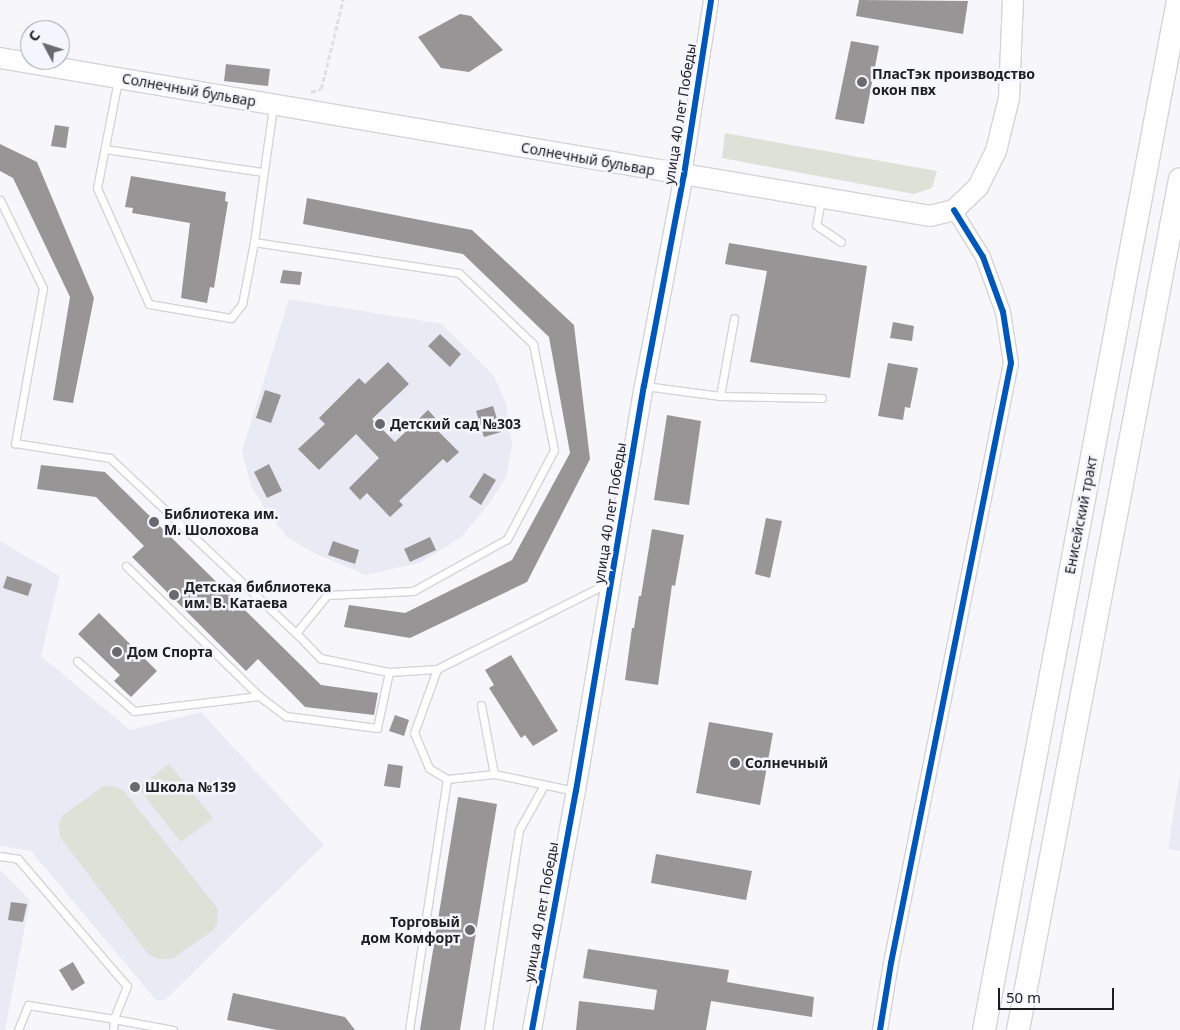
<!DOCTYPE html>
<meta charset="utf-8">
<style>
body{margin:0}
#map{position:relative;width:1180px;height:1030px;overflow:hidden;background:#f7f7fb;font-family:"Noto Sans",sans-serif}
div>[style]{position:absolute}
.built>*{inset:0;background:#eaeaf4}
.green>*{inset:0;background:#dde1d8}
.building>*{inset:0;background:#979596}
.path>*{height:2.5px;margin-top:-1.25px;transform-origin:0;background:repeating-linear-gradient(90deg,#e0e0e2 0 5px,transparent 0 7.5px)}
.roads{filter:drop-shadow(1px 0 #d3d4d8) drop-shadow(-1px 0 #d3d4d8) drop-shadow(0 1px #d3d4d8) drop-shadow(0 -1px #d3d4d8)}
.service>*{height:7px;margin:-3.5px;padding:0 3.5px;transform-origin:3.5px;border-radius:3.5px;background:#fefefe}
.minor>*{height:14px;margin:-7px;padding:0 7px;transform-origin:7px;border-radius:7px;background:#fefefe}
.tertiary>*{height:18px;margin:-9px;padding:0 9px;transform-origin:9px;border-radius:9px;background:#fefefe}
.secondary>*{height:20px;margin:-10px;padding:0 10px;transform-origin:10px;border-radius:10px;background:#fefefe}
.primary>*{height:22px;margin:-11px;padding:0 11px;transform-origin:11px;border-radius:11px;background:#fefefe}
.cycleway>*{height:6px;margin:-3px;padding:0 3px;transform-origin:3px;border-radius:3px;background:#0057b8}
.dots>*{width:14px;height:14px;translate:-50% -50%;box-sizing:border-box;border:2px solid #f5f6fd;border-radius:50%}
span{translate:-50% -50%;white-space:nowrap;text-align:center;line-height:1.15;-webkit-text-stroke:5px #f5f6fd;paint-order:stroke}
.poi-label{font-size:14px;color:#1e1e22;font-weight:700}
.left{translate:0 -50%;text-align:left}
.right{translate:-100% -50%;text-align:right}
.street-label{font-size:14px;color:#1e1e22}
.north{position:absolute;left:20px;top:20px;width:50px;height:50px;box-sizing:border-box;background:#f5f6fd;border:1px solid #9fa0a5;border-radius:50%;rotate:310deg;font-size:14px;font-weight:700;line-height:20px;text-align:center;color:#1e1e22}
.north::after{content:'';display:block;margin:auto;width:18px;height:22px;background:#6a6a6e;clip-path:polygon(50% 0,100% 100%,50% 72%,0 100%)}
.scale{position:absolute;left:998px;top:988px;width:116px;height:22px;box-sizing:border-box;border:2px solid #1e1e22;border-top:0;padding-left:6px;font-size:15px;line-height:18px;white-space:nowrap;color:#1e1e22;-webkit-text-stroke:4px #f5f6fd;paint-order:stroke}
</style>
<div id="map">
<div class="built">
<i style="clip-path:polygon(289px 299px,442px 324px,494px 376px,506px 403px,512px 445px,506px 477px,489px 504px,461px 537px,420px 563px,365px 575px,314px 553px,287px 537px,266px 511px,251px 486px,242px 451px)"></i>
<i style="clip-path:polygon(0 541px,60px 576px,41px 656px,130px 730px,201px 712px,324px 845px,165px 1000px,156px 1000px,31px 851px,0 846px)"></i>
<i style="clip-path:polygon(1180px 771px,1180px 851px,1168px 849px)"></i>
<i style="clip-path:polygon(0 870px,30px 900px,5px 1030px,0 1030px)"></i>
</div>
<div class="green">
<i style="clip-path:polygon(725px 133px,937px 171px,932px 188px,914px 194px,722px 158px)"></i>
<i style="clip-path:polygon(169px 764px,213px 818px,181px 842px,138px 788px)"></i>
<i style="clip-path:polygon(104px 786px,117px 787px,125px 792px,218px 909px,217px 925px,212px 931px,172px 959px,159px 959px,148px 954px,60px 837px,59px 824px,63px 815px)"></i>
</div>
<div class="building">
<i style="clip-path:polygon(859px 0,968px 1px,963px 34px,856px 16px)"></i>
<i style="clip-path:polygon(460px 14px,471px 16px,503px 50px,469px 72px,441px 68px,418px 37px)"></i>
<i style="clip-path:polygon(851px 41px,879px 46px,864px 124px,835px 119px)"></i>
<i style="clip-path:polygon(226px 64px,270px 69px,268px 86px,224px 81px)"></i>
<i style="clip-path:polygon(55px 125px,69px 127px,66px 148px,51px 146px)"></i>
<i style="clip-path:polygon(0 144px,37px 162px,94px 298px,73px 403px,53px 400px,70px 297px,13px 178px,0 171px)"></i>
<i style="clip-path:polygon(131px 176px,226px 192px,225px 201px,228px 202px,214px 288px,210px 287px,207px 303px,181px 298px,190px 223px,132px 213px,133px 208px,125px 207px)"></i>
<i style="clip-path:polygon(307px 198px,472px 230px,574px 325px,590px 459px,527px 582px,410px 638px,344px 627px,349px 605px,405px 613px,512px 560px,570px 453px,549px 337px,463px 254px,303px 224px)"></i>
<i style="clip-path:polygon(729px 243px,867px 266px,850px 378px,750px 362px,767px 271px,725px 264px)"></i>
<i style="clip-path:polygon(283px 270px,302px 272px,300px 285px,280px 283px)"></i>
<i style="clip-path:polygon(893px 322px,914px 326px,912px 341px,890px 338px)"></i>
<i style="clip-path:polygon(440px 334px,461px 354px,450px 367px,428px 346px)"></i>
<i style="clip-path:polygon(388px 362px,409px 384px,372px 419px,395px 442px,428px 410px,439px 422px,434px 427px,459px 452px,447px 463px,443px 459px,399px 501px,403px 505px,390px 517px,367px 493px,360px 500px,349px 488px,379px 458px,356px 434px,319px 470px,298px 449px,325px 424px,319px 418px,359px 378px,365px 384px)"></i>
<i style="clip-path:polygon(888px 363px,918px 368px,910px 408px,905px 407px,903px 420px,878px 416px)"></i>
<i style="clip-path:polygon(265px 390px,281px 395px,271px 423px,256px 418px)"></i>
<i style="clip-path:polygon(493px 406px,501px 432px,484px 437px,476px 411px)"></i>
<i style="clip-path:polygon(667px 415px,701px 421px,689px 505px,654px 500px)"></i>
<i style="clip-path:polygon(269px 464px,282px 491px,267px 498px,254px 472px)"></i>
<i style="clip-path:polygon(41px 465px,105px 472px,321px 685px,378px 693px,374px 715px,305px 707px,258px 659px,246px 671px,132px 557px,144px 546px,96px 497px,37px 489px)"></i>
<i style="clip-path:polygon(484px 473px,496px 480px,481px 505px,469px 497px)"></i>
<i style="clip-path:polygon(766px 518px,782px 521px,770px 578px,755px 574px)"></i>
<i style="clip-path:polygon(652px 529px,684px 535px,675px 586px,672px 585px,658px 685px,625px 680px,632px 628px,634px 628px,639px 596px,641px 596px)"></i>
<i style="clip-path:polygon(430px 537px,436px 550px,410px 562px,404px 549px)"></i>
<i style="clip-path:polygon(333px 541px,359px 550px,355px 564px,328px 555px)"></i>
<i style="clip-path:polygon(7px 576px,32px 584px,28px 596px,3px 588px)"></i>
<i style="clip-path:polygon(99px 613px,157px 671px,131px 697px,114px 681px,120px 675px,78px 634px)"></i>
<i style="clip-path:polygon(511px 655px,558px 731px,533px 746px,525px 735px,521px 738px,489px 688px,494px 685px,485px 670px)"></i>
<i style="clip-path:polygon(395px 715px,409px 720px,404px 736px,389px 731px)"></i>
<i style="clip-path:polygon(709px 722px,773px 733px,760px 805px,696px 793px)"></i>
<i style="clip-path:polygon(388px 764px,403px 766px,400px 788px,384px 786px)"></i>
<i style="clip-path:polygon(458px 797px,497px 804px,460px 1030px,420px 1030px)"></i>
<i style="clip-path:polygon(656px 854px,752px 871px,746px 900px,651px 883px)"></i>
<i style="clip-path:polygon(11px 902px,27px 904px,23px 922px,8px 920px)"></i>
<i style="clip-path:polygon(588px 949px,729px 970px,727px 982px,814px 997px,812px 1017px,711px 1001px,706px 1030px,576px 1030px,579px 1001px,654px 1010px,657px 990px,583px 978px)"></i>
<i style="clip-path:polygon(73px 962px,85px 983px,72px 991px,59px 970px)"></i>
<i style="clip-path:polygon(233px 993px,345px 1017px,355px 1030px,277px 1030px,227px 1020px)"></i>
</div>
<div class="path">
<i style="left:311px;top:92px;width:10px;rotate:-17deg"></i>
<i style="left:321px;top:89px;width:92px;rotate:-76.1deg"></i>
</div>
<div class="roads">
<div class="service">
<i style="left:118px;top:80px;width:110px;rotate:101deg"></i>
<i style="left:97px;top:188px;width:127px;rotate:65.9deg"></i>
<i style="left:149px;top:304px;width:83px;rotate:9.7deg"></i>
<i style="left:231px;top:318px;width:18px;rotate:-52deg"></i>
<i style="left:242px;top:304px;width:63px;rotate:-79deg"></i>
<i style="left:254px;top:242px;width:137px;rotate:-82deg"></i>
<i style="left:105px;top:149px;width:160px;rotate:8.3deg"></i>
<i style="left:0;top:200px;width:98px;rotate:64deg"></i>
<i style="left:43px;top:288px;width:158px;rotate:100.2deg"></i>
<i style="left:15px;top:443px;width:96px;rotate:9deg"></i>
<i style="left:110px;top:458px;width:255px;rotate:43.3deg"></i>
<i style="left:821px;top:200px;width:25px;rotate:101deg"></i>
<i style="left:816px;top:225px;width:30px;rotate:34deg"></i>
<i style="left:254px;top:242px;width:207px;rotate:8.6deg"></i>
<i style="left:459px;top:273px;width:103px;rotate:43.8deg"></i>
<i style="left:533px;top:344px;width:108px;rotate:78.8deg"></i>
<i style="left:554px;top:450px;width:101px;rotate:117.8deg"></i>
<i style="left:507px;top:539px;width:107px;rotate:151deg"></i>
<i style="left:413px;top:591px;width:86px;rotate:177.3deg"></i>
<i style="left:327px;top:595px;width:49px;rotate:129.2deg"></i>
<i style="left:296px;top:633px;width:35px;rotate:46deg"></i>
<i style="left:320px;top:658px;width:70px;rotate:11.5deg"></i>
<i style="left:389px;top:672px;width:48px;rotate:-3.6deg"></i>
<i style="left:645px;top:386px;width:76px;rotate:7.6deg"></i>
<i style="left:720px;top:396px;width:102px;rotate:1.1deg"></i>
<i style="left:720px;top:396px;width:79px;rotate:-79.8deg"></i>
<i style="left:126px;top:566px;width:186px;rotate:44.3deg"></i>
<i style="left:259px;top:696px;width:34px;rotate:37deg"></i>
<i style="left:286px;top:716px;width:92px;rotate:7.5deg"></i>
<i style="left:377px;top:728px;width:57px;rotate:-77.9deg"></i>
<i style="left:77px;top:661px;width:76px;rotate:41.3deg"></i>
<i style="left:134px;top:711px;width:126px;rotate:-6.8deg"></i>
<i style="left:481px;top:705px;width:70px;rotate:79.3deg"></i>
<i style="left:575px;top:791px;width:83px;rotate:-168.1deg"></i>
<i style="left:494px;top:774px;width:47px;rotate:173.9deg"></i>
<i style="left:447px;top:779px;width:21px;rotate:-149deg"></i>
<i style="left:429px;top:768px;width:38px;rotate:-113deg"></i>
<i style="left:414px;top:733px;width:68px;rotate:-70.2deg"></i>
<i style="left:437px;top:669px;width:191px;rotate:-26.7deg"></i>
<i style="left:0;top:856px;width:18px;rotate:9deg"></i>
<i style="left:18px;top:859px;width:167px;rotate:49.4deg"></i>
<i style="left:127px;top:986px;width:35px;rotate:112deg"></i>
<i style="left:114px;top:1019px;width:60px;rotate:10.6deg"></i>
<i style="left:18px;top:1030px;width:27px;rotate:-68deg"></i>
<i style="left:28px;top:1005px;width:87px;rotate:9.2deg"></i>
<i style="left:114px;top:1019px;width:11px;rotate:95deg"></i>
<i style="left:409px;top:1030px;width:254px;rotate:-81.4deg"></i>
<i style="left:488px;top:1030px;width:202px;rotate:-81.2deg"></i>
<i style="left:519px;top:830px;width:51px;rotate:-60.9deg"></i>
</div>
<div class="minor">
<i style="left:684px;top:175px;width:177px;rotate:-81.2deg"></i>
<i style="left:880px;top:1030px;width:68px;rotate:-80.7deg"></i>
<i style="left:891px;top:963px;width:612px;rotate:-78.69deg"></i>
<i style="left:1011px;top:363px;width:52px;rotate:-98.9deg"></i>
<i style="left:1003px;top:312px;width:59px;rotate:-110deg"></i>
<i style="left:983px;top:257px;width:55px;rotate:-121.7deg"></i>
</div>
<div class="tertiary">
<i style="left:532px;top:1030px;width:243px;rotate:-79.6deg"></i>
<i style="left:576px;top:791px;width:411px;rotate:-80.5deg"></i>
<i style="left:644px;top:386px;width:215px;rotate:-79.3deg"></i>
</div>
<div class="secondary">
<i style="left:0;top:58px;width:943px;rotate:9.64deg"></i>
<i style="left:930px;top:216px;width:25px;rotate:-14deg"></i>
<i style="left:954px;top:210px;width:33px;rotate:-44deg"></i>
<i style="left:978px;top:187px;width:40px;rotate:-63.4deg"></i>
<i style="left:996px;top:151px;width:55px;rotate:-76.2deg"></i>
<i style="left:1009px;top:98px;width:98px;rotate:-87.7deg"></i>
</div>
<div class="primary">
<i style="left:984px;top:1030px;width:1048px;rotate:-79.33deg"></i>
<i style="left:1018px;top:1030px;width:866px;rotate:-79.22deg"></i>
</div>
</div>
<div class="cycleway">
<i style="left:532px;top:1030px;width:243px;rotate:-79.6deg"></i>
<i style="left:576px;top:791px;width:411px;rotate:-80.5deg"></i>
<i style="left:644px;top:386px;width:215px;rotate:-79.3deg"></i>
<i style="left:684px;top:175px;width:177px;rotate:-81.2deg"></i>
<i style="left:880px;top:1030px;width:68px;rotate:-80.7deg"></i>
<i style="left:891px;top:963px;width:612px;rotate:-78.69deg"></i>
<i style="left:1011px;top:363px;width:52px;rotate:-98.9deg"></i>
<i style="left:1003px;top:312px;width:59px;rotate:-110deg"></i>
<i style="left:983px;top:257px;width:55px;rotate:-121.7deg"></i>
</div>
<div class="dots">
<i style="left:862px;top:82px;background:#6a6a6e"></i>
<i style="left:380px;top:424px;background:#6a6a6e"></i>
<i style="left:154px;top:522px;background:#6a6a6e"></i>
<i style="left:174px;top:595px;background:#6a6a6e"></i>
<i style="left:117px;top:652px;background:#6a6a6e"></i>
<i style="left:735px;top:763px;background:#6a6a6e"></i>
<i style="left:135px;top:787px;background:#6a6a6e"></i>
<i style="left:470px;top:930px;background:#6a6a6e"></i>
</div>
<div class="poi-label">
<span class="left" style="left:872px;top:82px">ПласТэк производство<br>окон пвх</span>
<span class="left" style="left:390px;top:424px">Детский сад №303</span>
<span class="left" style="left:164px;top:522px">Библиотека им.<br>М. Шолохова</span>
<span class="left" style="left:184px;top:595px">Детская библиотека<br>им. В. Катаева</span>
<span class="left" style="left:127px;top:652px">Дом Спорта</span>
<span class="left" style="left:745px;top:763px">Солнечный</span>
<span class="left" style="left:145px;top:787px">Школа №139</span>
<span class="right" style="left:460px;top:930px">Торговый<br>дом Комфорт</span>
</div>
<div class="street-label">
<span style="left:189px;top:90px;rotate:10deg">Солнечный бульвар</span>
<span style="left:680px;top:114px;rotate:-81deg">улица 40 лет Победы</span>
<span style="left:588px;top:159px;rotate:10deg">Солнечный бульвар</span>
<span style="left:610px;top:513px;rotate:-81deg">улица 40 лет Победы</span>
<span style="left:1081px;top:515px;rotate:-79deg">Енисейский тракт</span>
<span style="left:541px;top:912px;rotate:-80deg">улица 40 лет Победы</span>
</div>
<div class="north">С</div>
<div class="scale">50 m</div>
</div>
